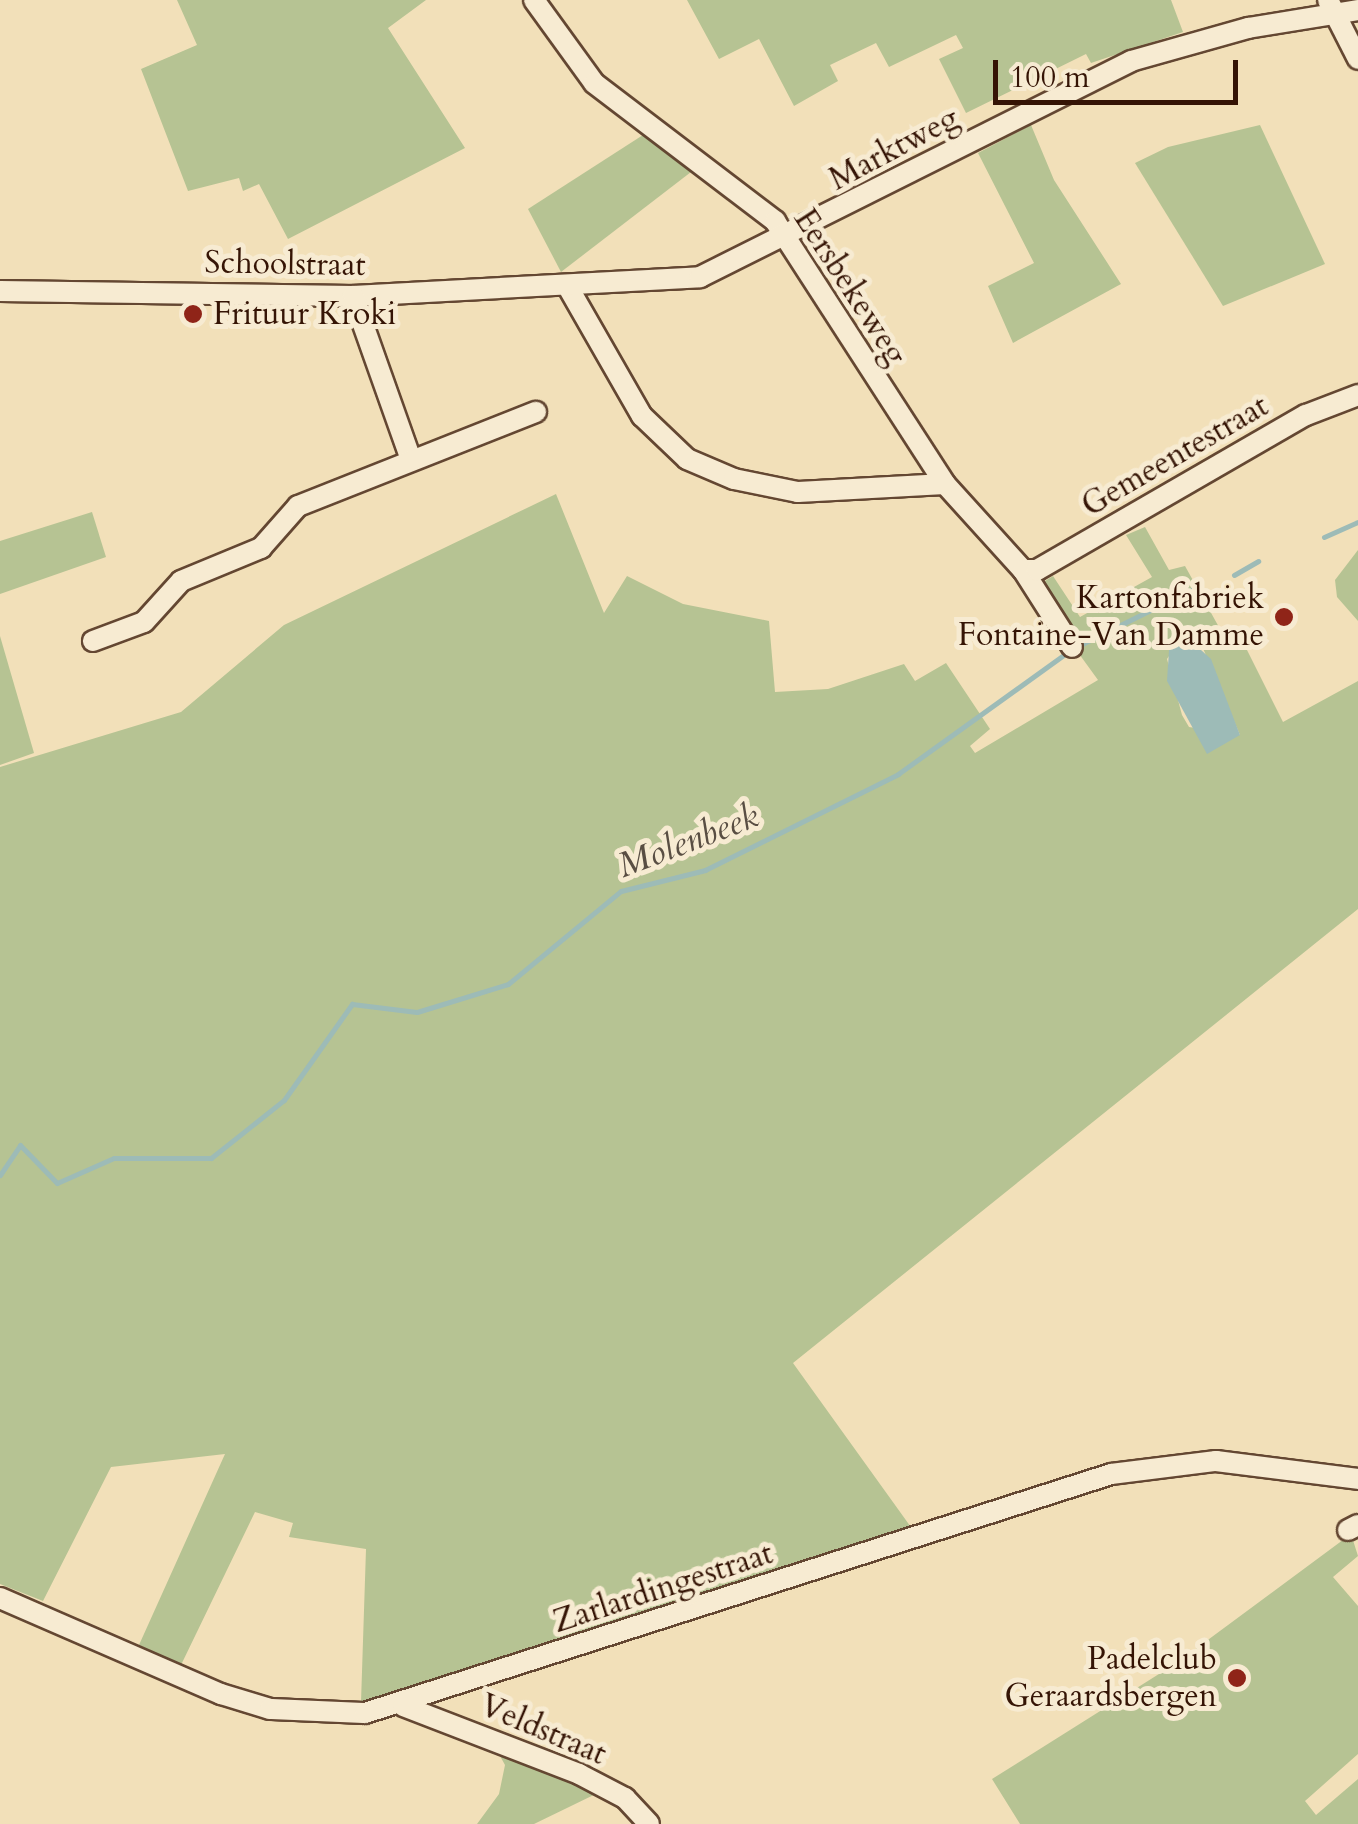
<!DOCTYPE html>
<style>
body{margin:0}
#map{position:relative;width:1358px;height:1824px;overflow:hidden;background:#f2e0b9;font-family:Cardo,serif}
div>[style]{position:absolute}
.green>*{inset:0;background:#b6c393}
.water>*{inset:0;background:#9dbbb7}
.stream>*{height:5px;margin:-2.5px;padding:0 2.5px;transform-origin:2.5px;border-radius:2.5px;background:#9dbbb7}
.roads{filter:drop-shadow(2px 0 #644732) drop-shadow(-2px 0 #644732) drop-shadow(0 2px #644732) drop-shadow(0 -2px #644732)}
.minor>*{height:20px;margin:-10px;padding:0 10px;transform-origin:10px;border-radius:10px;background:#f7ebd2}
.dots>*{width:28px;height:28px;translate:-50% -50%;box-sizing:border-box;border:5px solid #f7ebd2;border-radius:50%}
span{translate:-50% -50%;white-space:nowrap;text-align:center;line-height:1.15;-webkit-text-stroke:10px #f7ebd2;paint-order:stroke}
.street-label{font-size:32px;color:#351405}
.poi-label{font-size:32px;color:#351405}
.left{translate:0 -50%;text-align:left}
.right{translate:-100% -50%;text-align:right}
.water-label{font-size:35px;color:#594e43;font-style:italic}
.scale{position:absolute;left:993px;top:60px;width:245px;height:45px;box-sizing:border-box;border:5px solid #351405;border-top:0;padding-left:12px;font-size:30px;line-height:35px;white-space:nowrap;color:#351405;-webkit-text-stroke:8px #f7ebd2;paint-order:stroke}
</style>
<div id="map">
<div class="green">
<i style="clip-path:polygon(177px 0,426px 0,388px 28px,465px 148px,288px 239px,259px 184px,243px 191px,239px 178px,188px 191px,141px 69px,197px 45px)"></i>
<i style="clip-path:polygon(687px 0,1171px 0,1183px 32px,1091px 63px,1086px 54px,966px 113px,939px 59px,963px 48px,956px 35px,889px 67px,876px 43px,830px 65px,838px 81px,794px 106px,759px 39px,719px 59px)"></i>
<i style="clip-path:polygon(1031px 125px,1054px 180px,1121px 284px,1013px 343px,988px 286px,1034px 263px,978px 153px)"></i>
<i style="clip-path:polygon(1260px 125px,1325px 264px,1223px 306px,1135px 163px,1168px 147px)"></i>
<i style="clip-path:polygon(643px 135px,691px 172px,561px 272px,528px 209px)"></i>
<i style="clip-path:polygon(evenodd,556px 494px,604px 613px,627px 576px,683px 604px,769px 621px,775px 692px,828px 689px,904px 664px,915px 681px,946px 663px,990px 729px,970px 746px,975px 753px,1098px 680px,1032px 589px,1053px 576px,1080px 617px,1152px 577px,1126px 535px,1145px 527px,1169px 570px,1185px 566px,1225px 638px,1238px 632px,1283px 722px,1358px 681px,1358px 909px,793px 1363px,913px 1530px,361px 1702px,366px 1549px,289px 1537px,293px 1523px,255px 1512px,181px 1665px,139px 1645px,225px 1454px,111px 1467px,43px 1601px,0 1584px,0 767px,181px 712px,284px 625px,556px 494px,1190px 641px,1202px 646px,1240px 735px,1189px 727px,1182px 715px,1167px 659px,1178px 643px,1190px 641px)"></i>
<i style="clip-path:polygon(92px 512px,106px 557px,0 594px,0 541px)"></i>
<i style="clip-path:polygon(1358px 550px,1358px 621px,1337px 597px,1335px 580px)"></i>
<i style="clip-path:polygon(0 636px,34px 753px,0 765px)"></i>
<i style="clip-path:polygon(1351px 1534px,1358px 1556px,1333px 1577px,1358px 1606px,1358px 1754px,1305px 1801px,1316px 1815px,1358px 1779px,1358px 1824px,1020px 1824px,992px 1779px,1178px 1662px)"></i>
<i style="clip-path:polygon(494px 1745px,604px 1790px,534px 1824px,477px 1824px,499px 1794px,505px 1765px)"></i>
</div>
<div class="water">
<i style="clip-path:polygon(1191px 641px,1211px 659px,1240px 735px,1207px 754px,1167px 681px,1169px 650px)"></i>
</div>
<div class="stream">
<i style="left:1324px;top:537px;width:37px;rotate:-24deg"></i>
<i style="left:1234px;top:575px;width:28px;rotate:-30deg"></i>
<i style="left:1080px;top:645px;width:135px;rotate:-26.4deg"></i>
<i style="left:0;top:1175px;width:36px;rotate:-56deg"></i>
<i style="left:20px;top:1145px;width:53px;rotate:45.8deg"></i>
<i style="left:57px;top:1183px;width:62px;rotate:-23.7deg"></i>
<i style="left:114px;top:1158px;width:97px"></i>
<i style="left:211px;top:1158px;width:93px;rotate:-38.5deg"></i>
<i style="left:284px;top:1100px;width:118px;rotate:-54.7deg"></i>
<i style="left:352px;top:1004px;width:65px;rotate:7deg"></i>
<i style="left:417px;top:1012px;width:95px;rotate:-17.1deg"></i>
<i style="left:508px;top:984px;width:146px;rotate:-39.5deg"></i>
<i style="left:621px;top:891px;width:87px;rotate:-14deg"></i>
<i style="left:705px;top:870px;width:216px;rotate:-26.4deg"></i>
<i style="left:898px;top:774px;width:206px;rotate:-35.7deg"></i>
</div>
<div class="roads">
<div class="minor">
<i style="left:534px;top:0;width:102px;rotate:54.1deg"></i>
<i style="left:594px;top:83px;width:228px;rotate:37.3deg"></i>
<i style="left:775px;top:221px;width:313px;rotate:57.1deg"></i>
<i style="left:945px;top:484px;width:116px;rotate:47.8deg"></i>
<i style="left:1023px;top:570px;width:91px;rotate:57.5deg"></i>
<i style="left:1328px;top:0;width:66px;rotate:63deg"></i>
<i style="left:568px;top:287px;width:149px;rotate:60.2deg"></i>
<i style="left:642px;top:416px;width:62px;rotate:43.7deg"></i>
<i style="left:687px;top:459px;width:51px;rotate:23.1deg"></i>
<i style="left:734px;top:479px;width:65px;rotate:11.5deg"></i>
<i style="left:798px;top:492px;width:147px;rotate:-3.1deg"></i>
<i style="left:0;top:291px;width:353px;rotate:0.8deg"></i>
<i style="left:353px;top:296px;width:348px;rotate:-3.1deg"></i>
<i style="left:700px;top:277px;width:482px;rotate:-26.6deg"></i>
<i style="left:1131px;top:61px;width:122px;rotate:-15.8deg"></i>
<i style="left:1248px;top:28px;width:111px;rotate:-9.3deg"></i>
<i style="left:353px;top:296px;width:174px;rotate:70.5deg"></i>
<i style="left:1023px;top:570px;width:14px"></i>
<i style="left:1037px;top:570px;width:310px;rotate:-30deg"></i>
<i style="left:1306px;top:415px;width:56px;rotate:-21deg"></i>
<i style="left:93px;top:641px;width:54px;rotate:-20.4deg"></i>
<i style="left:144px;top:622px;width:55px;rotate:-47.9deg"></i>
<i style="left:181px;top:581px;width:87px;rotate:-22.4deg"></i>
<i style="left:261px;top:548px;width:56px;rotate:-48.6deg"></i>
<i style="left:298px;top:506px;width:256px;rotate:-21.6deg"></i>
<i style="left:1348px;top:1530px;width:11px;rotate:-27deg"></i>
<i style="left:0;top:1598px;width:241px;rotate:23.5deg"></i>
<i style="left:221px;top:1694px;width:51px;rotate:17deg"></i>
<i style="left:270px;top:1709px;width:95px;rotate:2.4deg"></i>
<i style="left:365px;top:1713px;width:783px;rotate:-17.76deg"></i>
<i style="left:1111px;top:1474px;width:106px;rotate:-7.1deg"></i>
<i style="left:1216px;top:1461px;width:143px;rotate:7.2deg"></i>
<i style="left:403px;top:1706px;width:189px;rotate:21.1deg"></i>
<i style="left:579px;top:1774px;width:52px;rotate:27.6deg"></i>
<i style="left:625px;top:1798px;width:35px;rotate:47deg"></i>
</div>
</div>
<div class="dots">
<i style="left:193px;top:314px;background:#8f2418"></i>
<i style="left:1284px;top:617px;background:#8f2418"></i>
<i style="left:1237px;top:1678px;background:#8f2418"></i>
</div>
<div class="street-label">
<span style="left:894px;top:149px;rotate:-28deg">Marktweg</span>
<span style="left:285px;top:264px;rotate:1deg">Schoolstraat</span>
<span style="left:850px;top:287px;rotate:57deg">Eersbekeweg</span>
<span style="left:1175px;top:456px;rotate:-30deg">Gemeentestraat</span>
<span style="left:663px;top:1588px;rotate:-18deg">Zarlardingestraat</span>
<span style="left:543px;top:1730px;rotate:23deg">Veldstraat</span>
</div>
<div class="poi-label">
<span class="left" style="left:213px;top:314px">Frituur Kroki</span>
<span class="right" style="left:1264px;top:617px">Kartonfabriek<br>Fontaine-Van Damme</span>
<span class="right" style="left:1217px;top:1678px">Padelclub<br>Geraardsbergen</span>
</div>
<div class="water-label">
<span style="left:688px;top:841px;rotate:-21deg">Molenbeek</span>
</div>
<div class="scale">100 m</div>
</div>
